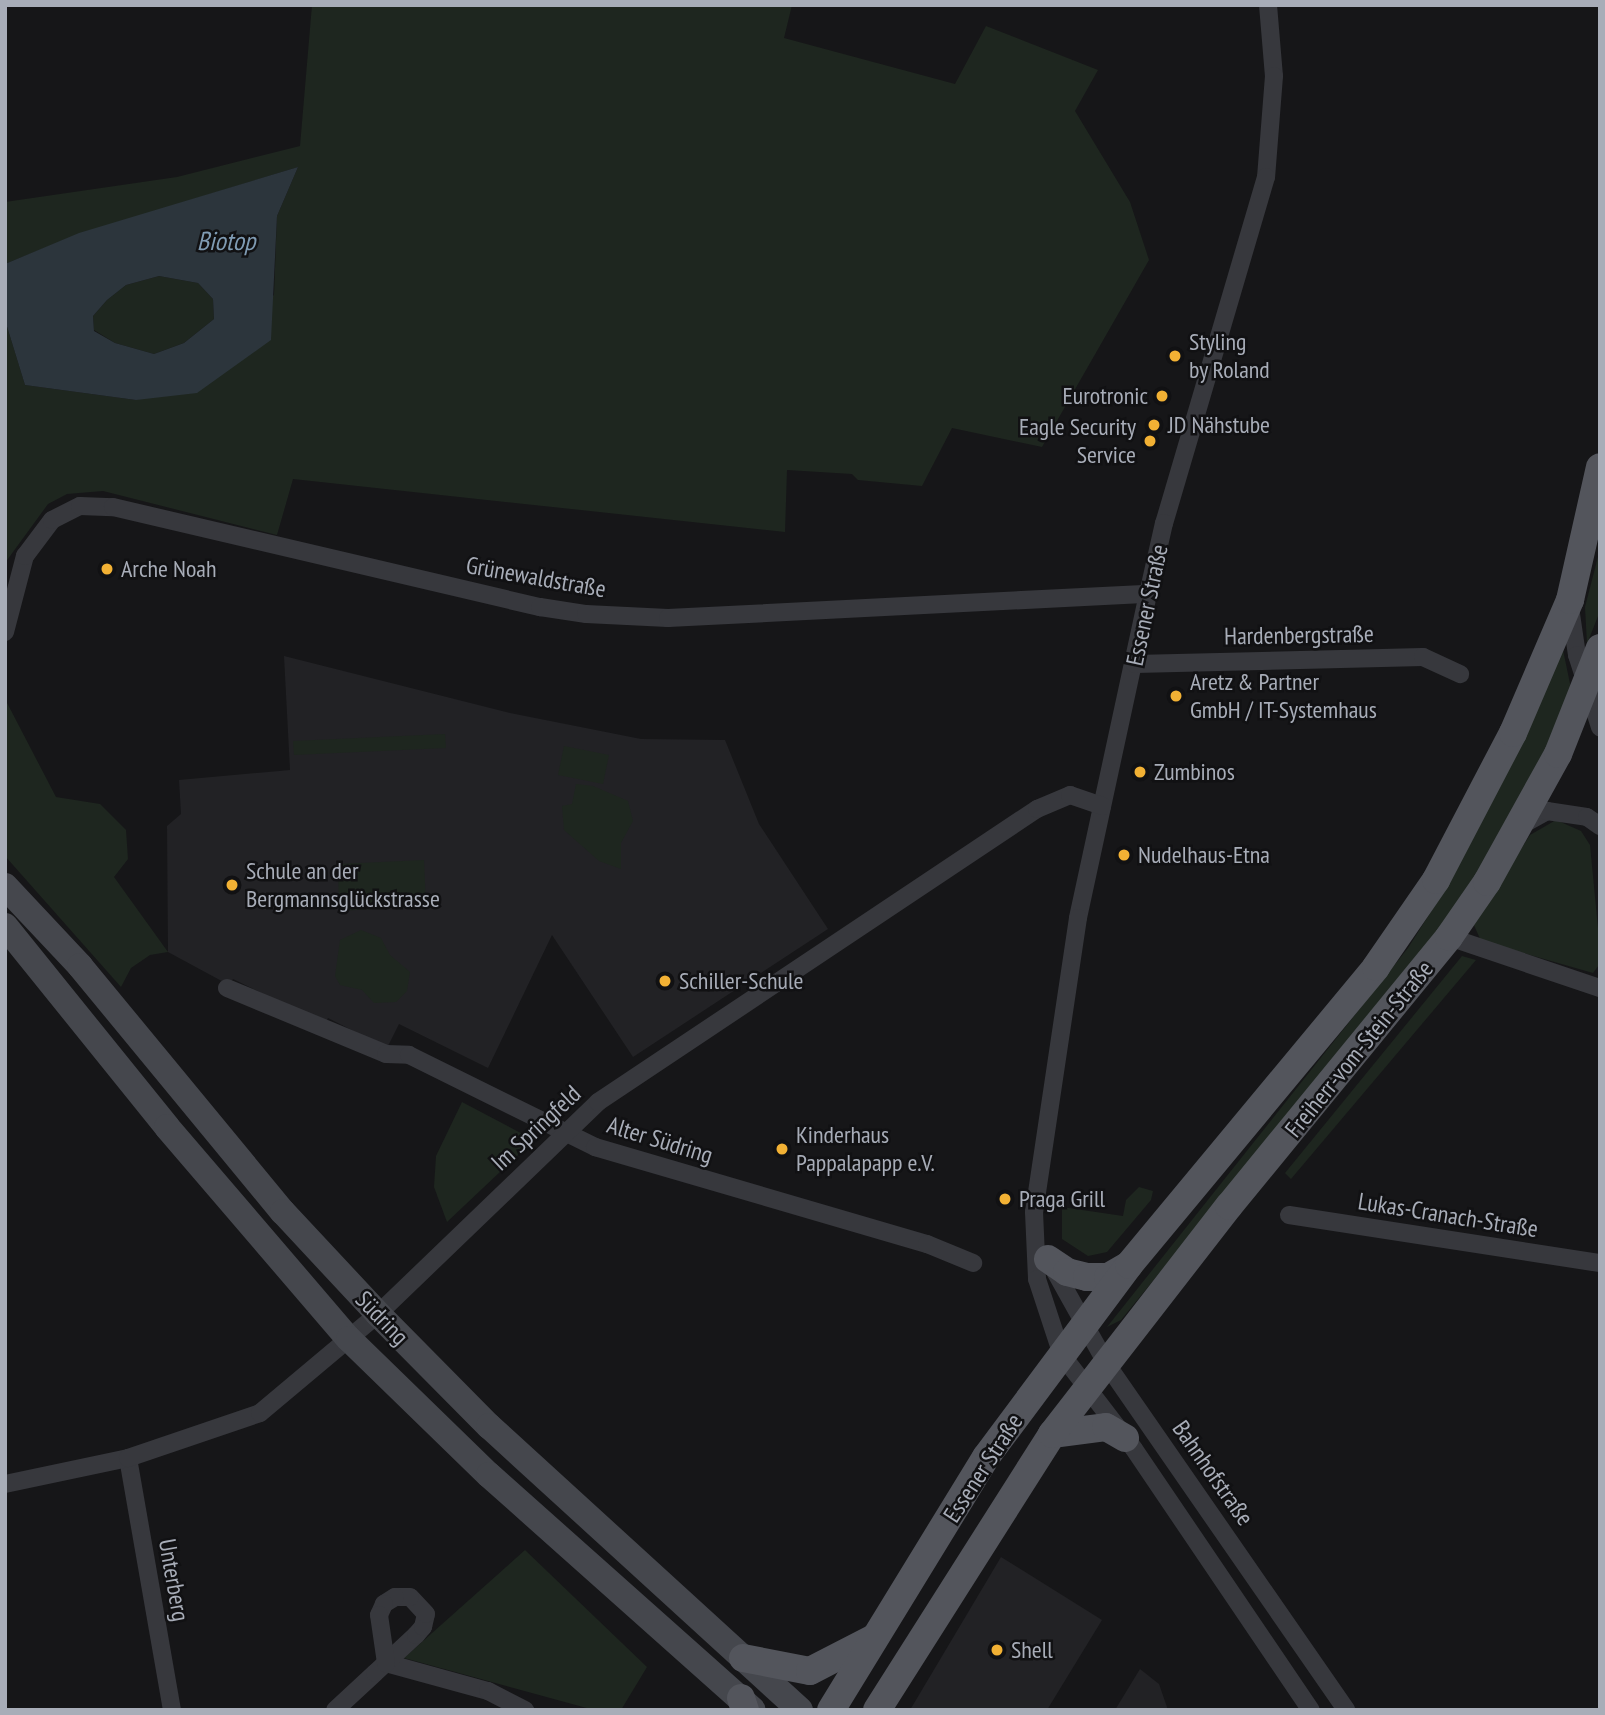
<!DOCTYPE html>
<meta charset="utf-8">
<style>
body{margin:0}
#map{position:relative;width:1605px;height:1715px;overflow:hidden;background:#161618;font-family:"PT Sans Narrow",sans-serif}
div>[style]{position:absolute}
.built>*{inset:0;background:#222225}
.green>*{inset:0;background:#1e261f}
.water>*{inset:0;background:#2c353c}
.street>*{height:18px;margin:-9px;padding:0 9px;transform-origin:9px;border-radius:9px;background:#37383d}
.secondary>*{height:26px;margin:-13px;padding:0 13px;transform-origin:13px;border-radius:13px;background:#45474d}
.primary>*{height:28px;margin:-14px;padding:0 14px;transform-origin:14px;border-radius:14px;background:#53555c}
.dots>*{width:19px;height:19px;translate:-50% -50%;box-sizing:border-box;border:4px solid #111113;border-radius:50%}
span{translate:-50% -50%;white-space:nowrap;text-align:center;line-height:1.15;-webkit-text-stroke:5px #111113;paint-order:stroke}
.poi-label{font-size:24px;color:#a8adb8}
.left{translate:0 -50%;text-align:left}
.right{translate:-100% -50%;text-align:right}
.street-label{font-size:24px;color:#a8adb8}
.water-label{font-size:26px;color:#7f9bb3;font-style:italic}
.frame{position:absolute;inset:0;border:7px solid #a8adb8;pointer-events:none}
</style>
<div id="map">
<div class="built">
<i style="clip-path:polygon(284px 656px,510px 713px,641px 739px,725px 740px,759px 824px,828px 929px,633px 1057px,552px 935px,488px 1068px,399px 1024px,387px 1048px,328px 1018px,325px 1024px,233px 979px,229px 985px,168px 952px,167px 826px,181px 814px,179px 780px,290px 770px)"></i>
<i style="clip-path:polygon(1001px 1557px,1102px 1620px,1047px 1710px,910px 1710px)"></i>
<i style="clip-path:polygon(1140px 1669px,1159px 1684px,1168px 1710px,1115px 1710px)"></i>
</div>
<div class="green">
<i style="clip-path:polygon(312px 5px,792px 5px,784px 38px,955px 84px,986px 26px,1098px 70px,1075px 111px,1130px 202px,1149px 260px,1042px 447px,952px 428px,922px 486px,858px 480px,852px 474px,787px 470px,785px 532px,293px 479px,277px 535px,103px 491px,67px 494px,48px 504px,5px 563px,5px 320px,25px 385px,136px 400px,274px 295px,277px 216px,298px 167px,74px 236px,5px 264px,5px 202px,177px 177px,300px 146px)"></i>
<i style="clip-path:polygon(159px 276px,198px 283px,213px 299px,214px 319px,184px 343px,154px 354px,115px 343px,94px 330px,93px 316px,107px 300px,126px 285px)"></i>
<i style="clip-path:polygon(1600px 549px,1600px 611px,1587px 644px,1585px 607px)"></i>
<i style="clip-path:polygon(1563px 650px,1572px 693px,1507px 828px,1437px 933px,1121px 1320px,1107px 1327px,1408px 948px,1451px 880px)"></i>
<i style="clip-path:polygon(5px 699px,56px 797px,100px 804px,126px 830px,128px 859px,114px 877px,168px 952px,150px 955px,131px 968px,121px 987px,5px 856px)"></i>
<i style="clip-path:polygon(445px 734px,446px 748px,294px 755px,293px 741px)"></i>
<i style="clip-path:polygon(564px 746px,609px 755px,603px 784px,558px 775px)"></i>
<i style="clip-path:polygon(576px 784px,593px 786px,628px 801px,633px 821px,621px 843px,621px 869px,599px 861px,564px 830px,562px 806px,572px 804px)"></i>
<i style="clip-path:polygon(1556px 820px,1581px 831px,1590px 845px,1600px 949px,1599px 965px,1593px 973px,1481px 941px,1473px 923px,1530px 835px)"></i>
<i style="clip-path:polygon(424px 860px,426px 906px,339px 911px,338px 864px)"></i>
<i style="clip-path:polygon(361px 930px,381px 938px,390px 955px,410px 972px,407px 991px,396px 1002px,374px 1003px,362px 990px,340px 985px,335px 976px,340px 940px)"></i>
<i style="clip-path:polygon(1462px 956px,1476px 960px,1291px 1179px,1285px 1173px)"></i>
<i style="clip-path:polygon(462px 1102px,534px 1140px,447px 1222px,434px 1187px,436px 1156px)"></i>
<i style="clip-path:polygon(1139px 1187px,1153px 1191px,1151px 1200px,1107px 1252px,1088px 1256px,1062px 1239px,1062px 1207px,1123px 1216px,1126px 1200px)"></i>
<i style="clip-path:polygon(525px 1550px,647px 1667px,621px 1710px,594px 1710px,404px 1658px)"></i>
</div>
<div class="water">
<i style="clip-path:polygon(evenodd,298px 167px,277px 216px,271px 340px,197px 393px,136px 400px,25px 385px,5px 320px,5px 264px,79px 233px,298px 167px,159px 276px,198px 283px,213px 299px,214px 319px,184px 343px,154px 354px,115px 343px,94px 331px,93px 316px,107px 300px,126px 285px,159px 276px)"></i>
</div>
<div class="street">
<i style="left:1268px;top:5px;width:71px;rotate:85.2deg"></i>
<i style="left:1274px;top:76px;width:101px;rotate:94.5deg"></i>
<i style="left:1266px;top:177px;width:361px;rotate:106.4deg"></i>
<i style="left:1164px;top:523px;width:73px;rotate:102.7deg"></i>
<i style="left:1148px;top:594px;width:331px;rotate:102.2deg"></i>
<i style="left:1078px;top:918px;width:297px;rotate:98.5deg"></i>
<i style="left:1034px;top:1212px;width:67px;rotate:87.4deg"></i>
<i style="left:1037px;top:1279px;width:80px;rotate:71.8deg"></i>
<i style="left:1062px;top:1355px;width:118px;rotate:52.5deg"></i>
<i style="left:1134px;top:1449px;width:315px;rotate:55.9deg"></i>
<i style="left:1570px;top:607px;width:49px;rotate:81.7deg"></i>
<i style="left:1577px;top:655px;width:76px;rotate:72.3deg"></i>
<i style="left:5px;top:632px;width:79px;rotate:-75.3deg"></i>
<i style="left:25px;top:556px;width:45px;rotate:-53.1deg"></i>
<i style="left:52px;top:520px;width:31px;rotate:-27deg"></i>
<i style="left:80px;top:506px;width:33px;rotate:2deg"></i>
<i style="left:113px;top:507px;width:439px;rotate:13.2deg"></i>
<i style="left:540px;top:607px;width:47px;rotate:8.7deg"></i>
<i style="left:586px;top:614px;width:82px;rotate:2.8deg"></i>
<i style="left:668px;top:618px;width:481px;rotate:-2.9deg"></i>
<i style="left:1135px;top:664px;width:288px;rotate:-1.4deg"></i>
<i style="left:1423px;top:657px;width:41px;rotate:24.7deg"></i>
<i style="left:1522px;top:825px;width:29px;rotate:-29deg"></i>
<i style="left:1547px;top:811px;width:40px;rotate:8.5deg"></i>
<i style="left:1587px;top:817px;width:16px;rotate:35deg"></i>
<i style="left:1449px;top:937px;width:159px;rotate:18.7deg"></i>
<i style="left:227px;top:988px;width:172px;rotate:22.5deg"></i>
<i style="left:386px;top:1054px;width:23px;rotate:2deg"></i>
<i style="left:409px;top:1055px;width:208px;rotate:26.3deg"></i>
<i style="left:595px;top:1147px;width:346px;rotate:16.3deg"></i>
<i style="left:927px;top:1244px;width:50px;rotate:22.4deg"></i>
<i style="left:1289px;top:1215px;width:315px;rotate:8.8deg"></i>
<i style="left:1051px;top:1264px;width:113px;rotate:60.9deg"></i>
<i style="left:1106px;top:1363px;width:422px;rotate:55.3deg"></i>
<i style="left:128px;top:1458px;width:256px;rotate:80.1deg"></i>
<i style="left:5px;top:1484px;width:126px;rotate:-11.9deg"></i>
<i style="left:128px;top:1458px;width:139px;rotate:-18.8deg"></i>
<i style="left:260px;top:1413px;width:154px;rotate:-40deg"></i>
<i style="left:378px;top:1314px;width:306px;rotate:-43.9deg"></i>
<i style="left:598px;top:1102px;width:528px;rotate:-33.72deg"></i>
<i style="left:1037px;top:809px;width:36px;rotate:-23deg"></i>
<i style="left:1070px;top:795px;width:34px;rotate:19deg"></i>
<i style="left:386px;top:1663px;width:106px;rotate:15.4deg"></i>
<i style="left:488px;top:1691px;width:42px;rotate:27.2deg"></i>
<i style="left:335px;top:1710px;width:54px;rotate:-42.8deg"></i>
<i style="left:375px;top:1673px;width:56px;rotate:-42.8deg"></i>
<i style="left:416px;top:1635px;width:11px;rotate:-49deg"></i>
<i style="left:423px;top:1627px;width:13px;rotate:-77deg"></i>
<i style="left:426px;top:1614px;width:23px;rotate:-133deg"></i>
<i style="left:410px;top:1597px;width:15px;rotate:180deg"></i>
<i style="left:395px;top:1597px;width:13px;rotate:148deg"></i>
<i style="left:384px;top:1604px;width:12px;rotate:114deg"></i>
<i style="left:379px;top:1615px;width:49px;rotate:81.7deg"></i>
</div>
<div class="secondary">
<i style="left:5px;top:886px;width:110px;rotate:46.8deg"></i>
<i style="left:80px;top:966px;width:319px;rotate:50.5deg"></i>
<i style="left:283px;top:1212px;width:139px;rotate:47deg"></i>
<i style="left:378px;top:1314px;width:158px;rotate:45.3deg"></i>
<i style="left:489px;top:1426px;width:421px;rotate:42.4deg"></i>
<i style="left:5px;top:926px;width:258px;rotate:51.1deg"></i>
<i style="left:167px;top:1127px;width:279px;rotate:49.4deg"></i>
<i style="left:349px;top:1339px;width:195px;rotate:44.2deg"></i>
<i style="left:489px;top:1475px;width:353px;rotate:41.7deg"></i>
</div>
<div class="primary">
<i style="left:1048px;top:1259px;width:23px;rotate:34deg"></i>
<i style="left:1067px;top:1272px;width:21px;rotate:14deg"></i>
<i style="left:1087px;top:1277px;width:21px"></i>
<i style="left:1108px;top:1277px;width:24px;rotate:-30deg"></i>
<i style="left:1052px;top:1434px;width:54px;rotate:-7.4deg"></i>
<i style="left:1106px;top:1427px;width:22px;rotate:30deg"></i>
<i style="left:743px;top:1658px;width:68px;rotate:11deg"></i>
<i style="left:810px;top:1671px;width:70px;rotate:-27.3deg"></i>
<i style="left:741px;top:1698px;width:13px;rotate:72deg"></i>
<i style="left:831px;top:1710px;width:297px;rotate:-58.5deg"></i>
<i style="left:986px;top:1457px;width:239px;rotate:-53.3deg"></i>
<i style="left:1129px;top:1265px;width:387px;rotate:-50.3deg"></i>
<i style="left:1376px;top:967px;width:106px;rotate:-55.4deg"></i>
<i style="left:1436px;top:880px;width:166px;rotate:-62.4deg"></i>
<i style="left:1513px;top:733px;width:145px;rotate:-66.8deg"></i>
<i style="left:1570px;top:600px;width:136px;rotate:-77.3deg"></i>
<i style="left:877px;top:1710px;width:327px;rotate:-57.6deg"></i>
<i style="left:1052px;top:1434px;width:289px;rotate:-52.2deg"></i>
<i style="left:1229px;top:1206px;width:348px;rotate:-50.7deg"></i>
<i style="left:1449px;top:937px;width:67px;rotate:-55.4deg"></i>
<i style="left:1487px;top:882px;width:146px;rotate:-61deg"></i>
<i style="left:1558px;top:754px;width:114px;rotate:-68.4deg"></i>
</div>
<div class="dots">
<i style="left:1175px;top:356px;background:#f2b134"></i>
<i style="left:1162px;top:396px;background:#f2b134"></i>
<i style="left:1154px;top:425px;background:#f2b134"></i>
<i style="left:1150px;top:441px;background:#f2b134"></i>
<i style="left:107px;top:569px;background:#f2b134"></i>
<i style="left:1176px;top:696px;background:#f2b134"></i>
<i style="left:1140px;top:772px;background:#f2b134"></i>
<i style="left:1124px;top:855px;background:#f2b134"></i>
<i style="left:232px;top:885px;background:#f2b134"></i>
<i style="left:665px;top:981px;background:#f2b134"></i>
<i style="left:782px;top:1149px;background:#f2b134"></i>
<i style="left:1005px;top:1199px;background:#f2b134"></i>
<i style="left:997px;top:1650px;background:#f2b134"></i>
</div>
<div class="poi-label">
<span class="left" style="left:1189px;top:356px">Styling<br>by Roland</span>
<span class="right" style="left:1148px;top:396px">Eurotronic</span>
<span class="left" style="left:1168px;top:425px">JD Nähstube</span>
<span class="right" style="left:1136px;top:441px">Eagle Security<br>Service</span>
<span class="left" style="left:121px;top:569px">Arche Noah</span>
<span class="left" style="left:1190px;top:696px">Aretz &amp; Partner<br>GmbH / IT-Systemhaus</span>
<span class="left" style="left:1154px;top:772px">Zumbinos</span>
<span class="left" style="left:1138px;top:855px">Nudelhaus-Etna</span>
<span class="left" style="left:246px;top:885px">Schule an der<br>Bergmannsglückstrasse</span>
<span class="left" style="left:679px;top:981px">Schiller-Schule</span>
<span class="left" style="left:796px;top:1149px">Kinderhaus<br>Pappalapapp e.V.</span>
<span class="left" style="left:1019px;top:1199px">Praga Grill</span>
<span class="left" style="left:1011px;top:1650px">Shell</span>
</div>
<div class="street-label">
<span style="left:536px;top:577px;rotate:10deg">Grünewaldstraße</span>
<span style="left:1147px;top:605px;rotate:-78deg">Essener Straße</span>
<span style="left:1299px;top:635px;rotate:-1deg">Hardenbergstraße</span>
<span style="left:1359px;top:1049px;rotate:-51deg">Freiherr-vom-Stein-Straße</span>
<span style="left:536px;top:1128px;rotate:-43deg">Im Springfeld</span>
<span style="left:660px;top:1140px;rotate:17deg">Alter Südring</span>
<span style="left:1448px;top:1215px;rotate:9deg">Lukas-Cranach-Straße</span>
<span style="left:382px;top:1318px;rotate:46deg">Südring</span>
<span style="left:983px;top:1468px;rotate:-57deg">Essener Straße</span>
<span style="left:1213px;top:1473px;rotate:55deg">Bahnhofstraße</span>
<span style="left:174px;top:1580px;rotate:80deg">Unterberg</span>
</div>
<div class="water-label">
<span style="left:226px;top:241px">Biotop</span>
</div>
<div class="frame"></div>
</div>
